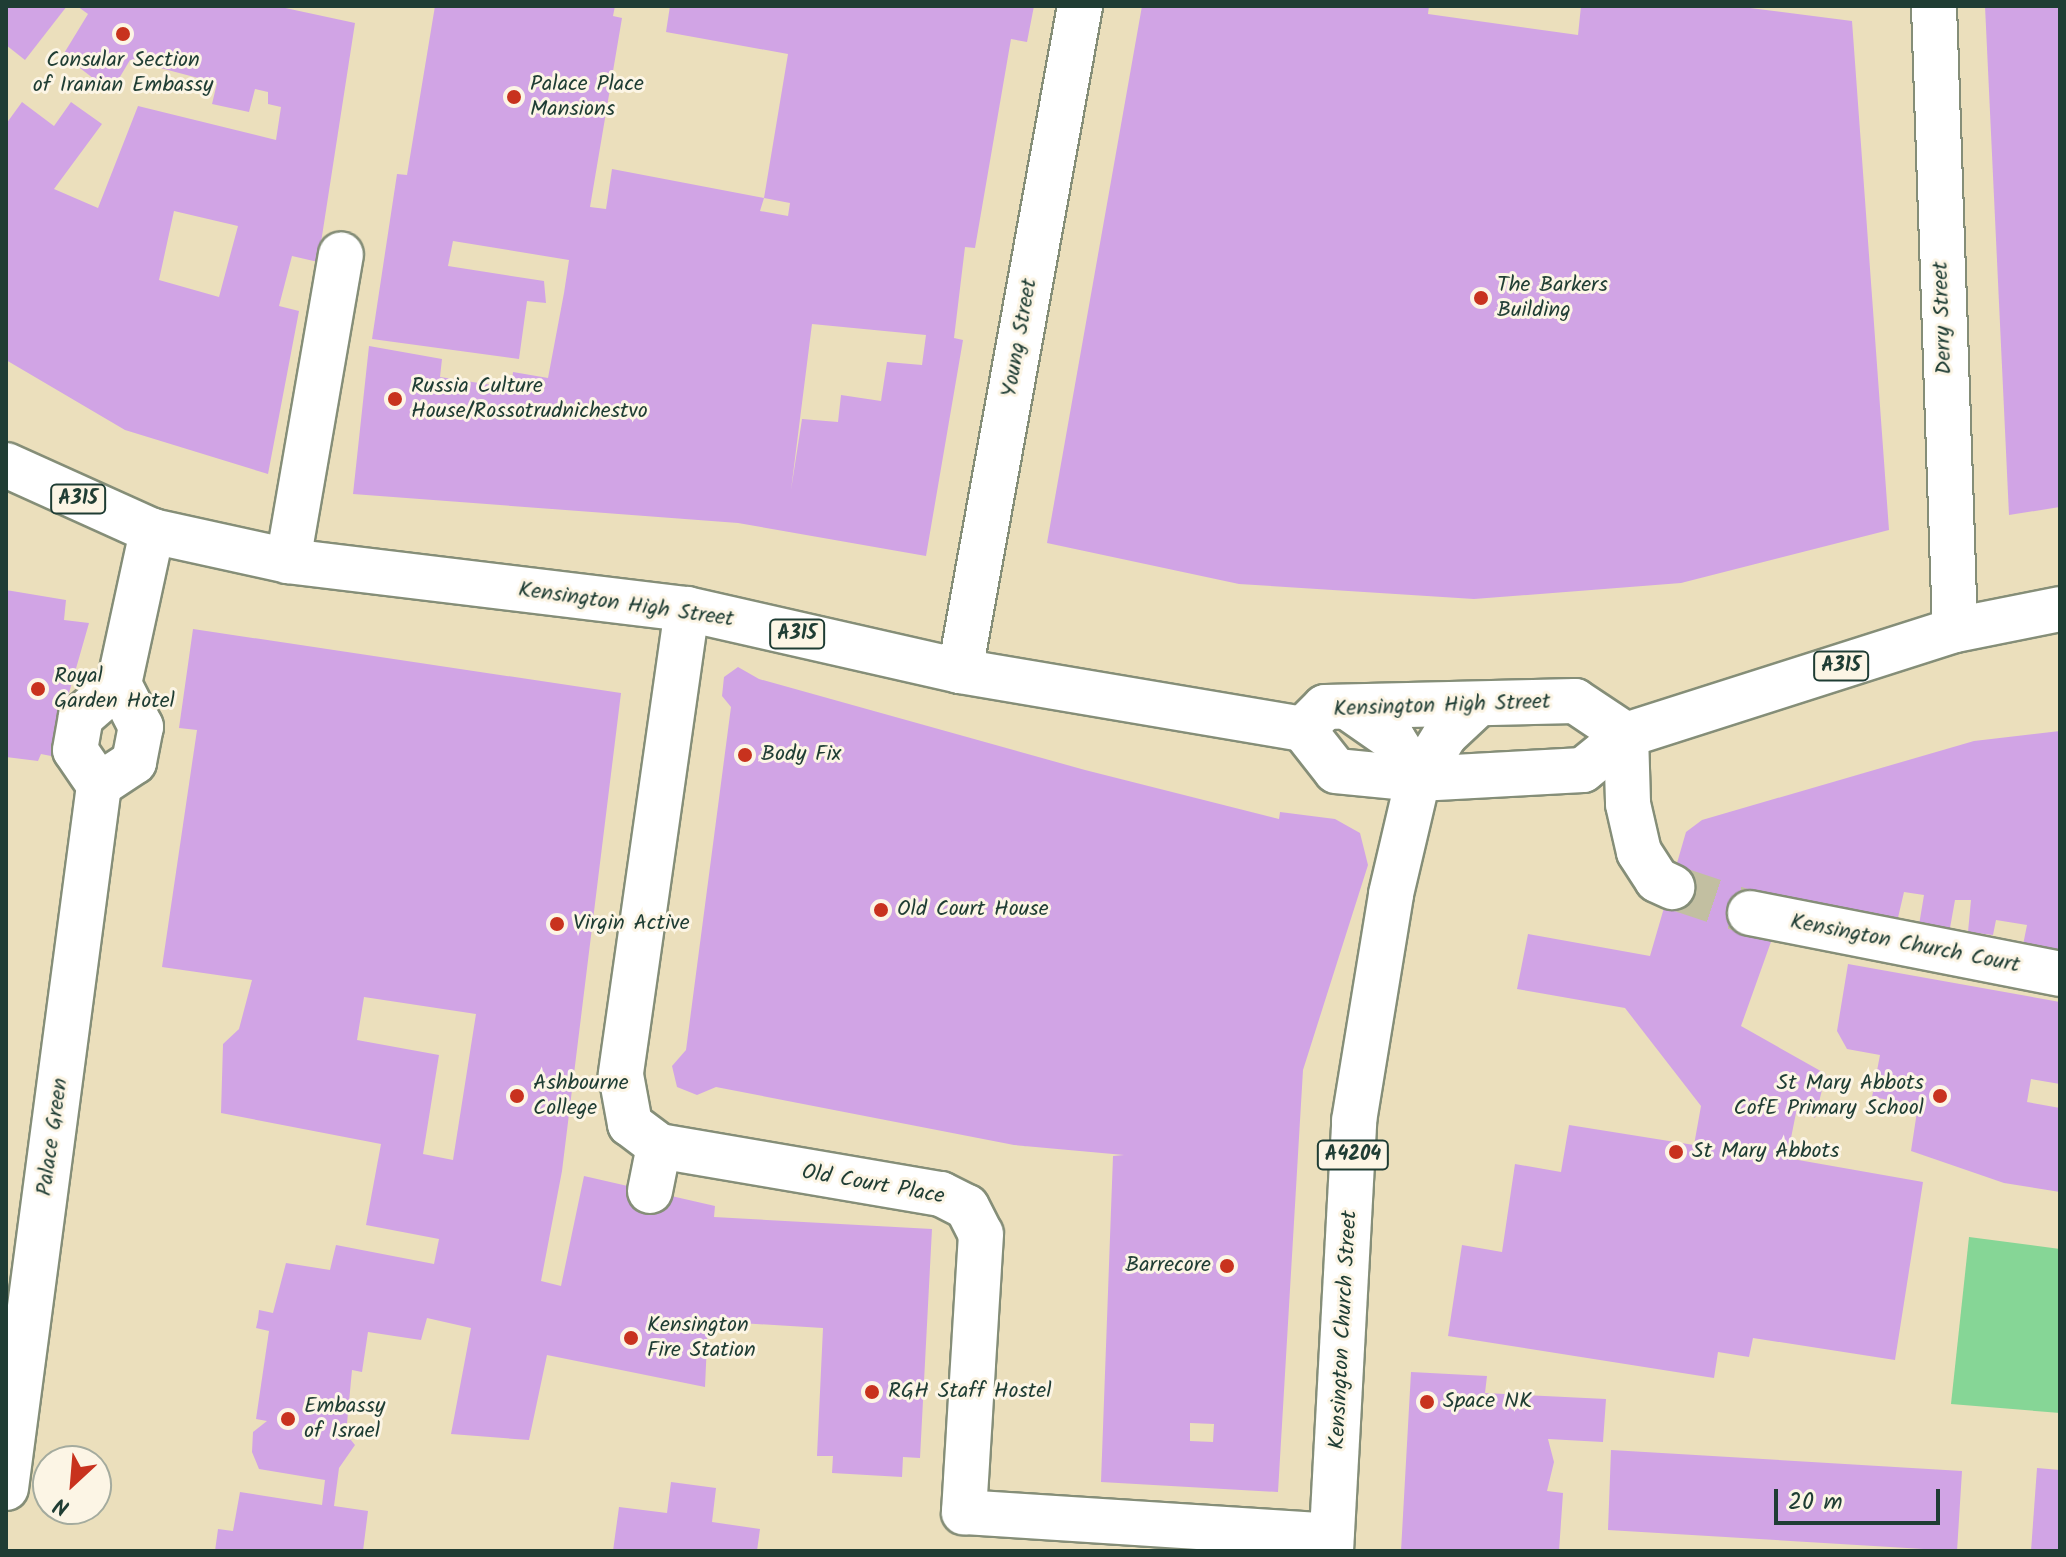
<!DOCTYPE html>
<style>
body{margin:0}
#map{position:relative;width:2066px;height:1557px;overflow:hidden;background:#ebdfbc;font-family:Kalam,sans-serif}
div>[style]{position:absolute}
.green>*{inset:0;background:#86d696}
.building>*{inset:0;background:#d1a4e5}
.minor-tunnel>*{height:44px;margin-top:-22px;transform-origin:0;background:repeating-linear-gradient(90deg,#c2bfa1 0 44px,transparent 0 66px)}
.roads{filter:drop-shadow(2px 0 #858e78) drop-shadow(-2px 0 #858e78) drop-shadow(0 2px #858e78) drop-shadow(0 -2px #858e78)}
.minor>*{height:44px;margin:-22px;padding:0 22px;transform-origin:22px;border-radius:22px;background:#fff}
.major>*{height:44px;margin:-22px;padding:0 22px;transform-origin:22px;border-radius:22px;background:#fff}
.dots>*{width:22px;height:22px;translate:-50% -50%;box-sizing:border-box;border:4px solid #fcf5e5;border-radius:50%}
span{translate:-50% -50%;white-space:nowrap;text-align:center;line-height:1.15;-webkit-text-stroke:6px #fcf5e5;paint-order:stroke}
.shield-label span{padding:2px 6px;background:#fcf5e5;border:2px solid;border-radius:6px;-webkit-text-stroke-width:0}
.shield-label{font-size:20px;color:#1f3d34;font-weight:700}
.poi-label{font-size:22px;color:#1f3d34}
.left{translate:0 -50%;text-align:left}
.right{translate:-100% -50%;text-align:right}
.street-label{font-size:22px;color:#1f3d34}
.frame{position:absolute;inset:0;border:8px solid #1f3d34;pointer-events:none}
.north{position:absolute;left:32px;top:1445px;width:80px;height:80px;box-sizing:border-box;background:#fcf5e5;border:2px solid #a4ab9e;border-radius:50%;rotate:206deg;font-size:22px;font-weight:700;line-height:32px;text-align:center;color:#1f3d34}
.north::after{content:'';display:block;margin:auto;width:28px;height:36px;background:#c8321e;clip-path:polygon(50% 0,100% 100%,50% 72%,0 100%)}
.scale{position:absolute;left:1774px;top:1489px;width:166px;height:36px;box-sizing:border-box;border:4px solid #1f3d34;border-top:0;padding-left:10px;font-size:24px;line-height:28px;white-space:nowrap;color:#1f3d34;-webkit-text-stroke:6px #fcf5e5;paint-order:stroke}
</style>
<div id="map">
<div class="green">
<i style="clip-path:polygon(1969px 1237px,2060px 1249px,2060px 1413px,1951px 1404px)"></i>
</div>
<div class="building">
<i style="clip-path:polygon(6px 6px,67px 6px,25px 60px,6px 45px)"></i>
<i style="clip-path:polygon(evenodd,77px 6px,276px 6px,355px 23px,318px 262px,292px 256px,279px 306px,299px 311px,268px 474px,125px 430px,6px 360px,6px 124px,22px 102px,54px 126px,71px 102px,102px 124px,54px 189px,98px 208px,138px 106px,276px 140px,281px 107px,268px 104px,268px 92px,255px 89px,249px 112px,212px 104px,217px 83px,130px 60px,111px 92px,63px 55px,88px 14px,77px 6px,174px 211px,238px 226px,219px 297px,159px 280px,174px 211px)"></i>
<i style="clip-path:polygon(evenodd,435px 6px,615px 6px,613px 16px,622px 18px,590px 207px,606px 209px,612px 169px,764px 198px,788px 54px,666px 32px,670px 6px,1034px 6px,1027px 42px,1011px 39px,975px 248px,965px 247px,954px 338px,963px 340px,926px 556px,738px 523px,353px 494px,369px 346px,442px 359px,440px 377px,511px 388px,513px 372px,548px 378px,564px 293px,569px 260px,453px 241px,448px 266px,544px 281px,546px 303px,527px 301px,519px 359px,372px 339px,397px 174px,407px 175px,435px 6px,764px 198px,790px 203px,788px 216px,760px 211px,764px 198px,435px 6px,812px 324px,926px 335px,922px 365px,887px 362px,881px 401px,841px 395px,838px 422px,802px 419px,791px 490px,812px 324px)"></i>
<i style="clip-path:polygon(1142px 6px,1429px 6px,1428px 14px,1578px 35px,1581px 6px,1734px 6px,1852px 21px,1889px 530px,1681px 583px,1474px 599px,1239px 584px,1047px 543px)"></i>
<i style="clip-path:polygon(1985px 6px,2060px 6px,2060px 507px,2009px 515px)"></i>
<i style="clip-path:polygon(6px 590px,66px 600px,64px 620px,89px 623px,51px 756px,41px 754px,38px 761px,6px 757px)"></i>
<i style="clip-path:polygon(evenodd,193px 629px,621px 693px,562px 1171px,541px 1281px,561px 1286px,584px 1176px,715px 1206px,714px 1217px,932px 1229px,920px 1458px,903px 1457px,902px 1477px,832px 1473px,833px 1456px,817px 1456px,823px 1328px,708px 1321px,705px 1387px,547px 1355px,529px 1440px,451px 1434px,471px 1328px,427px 1318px,421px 1340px,368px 1332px,362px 1372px,352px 1370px,346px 1434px,355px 1445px,339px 1468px,334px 1506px,368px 1511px,363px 1551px,215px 1551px,218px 1529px,233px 1531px,240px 1492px,322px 1505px,325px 1480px,259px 1469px,252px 1452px,253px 1432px,267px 1421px,256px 1419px,269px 1331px,256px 1328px,258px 1319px,259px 1310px,273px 1313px,286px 1263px,330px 1270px,336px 1245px,434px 1264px,439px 1239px,366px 1225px,381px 1144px,221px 1113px,223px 1044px,239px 1029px,252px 980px,162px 967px,197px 730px,179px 728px,193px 629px,364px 997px,476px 1014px,453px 1160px,423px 1154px,439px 1055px,357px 1040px,364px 997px)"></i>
<i style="clip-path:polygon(evenodd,738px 667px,759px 679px,1085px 770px,1279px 819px,1280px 812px,1335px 819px,1360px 833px,1368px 865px,1303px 1070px,1278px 1492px,1101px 1482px,1113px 1156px,1124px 1155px,1014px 1145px,716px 1087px,697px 1095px,677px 1087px,672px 1066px,686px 1050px,731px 707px,722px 696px,724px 677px,738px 667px,1190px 1423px,1214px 1424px,1213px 1442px,1190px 1441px,1190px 1423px)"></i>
<i style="clip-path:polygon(2060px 731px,2060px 950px,2023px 945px,2027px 925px,1996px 920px,1993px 935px,1968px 932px,1971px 900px,1955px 900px,1950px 928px,1919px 925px,1924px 895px,1904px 892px,1897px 922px,1772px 939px,1741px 1026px,1826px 1074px,1815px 1118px,1797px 1108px,1787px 1158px,1923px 1182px,1895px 1360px,1753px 1338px,1749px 1357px,1718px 1352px,1714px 1378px,1448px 1336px,1462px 1245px,1502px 1252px,1515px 1164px,1561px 1172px,1569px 1125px,1694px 1145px,1701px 1106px,1625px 1008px,1517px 989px,1528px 934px,1650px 956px,1686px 832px,1702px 820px,1974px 741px)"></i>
<i style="clip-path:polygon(1848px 964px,2060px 1002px,2060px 1084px,2031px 1079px,2027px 1102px,2060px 1108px,2060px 1192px,2004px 1183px,1911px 1151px,1918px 1105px,1872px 1097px,1880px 1055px,1847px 1049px,1837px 1031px)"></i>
<i style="clip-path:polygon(1411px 1372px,1487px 1376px,1485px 1393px,1606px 1399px,1603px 1442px,1548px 1439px,1554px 1462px,1547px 1491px,1563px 1493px,1559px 1551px,1401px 1551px)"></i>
<i style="clip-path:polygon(1611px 1450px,1962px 1471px,1957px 1551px,1608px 1530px)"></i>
<i style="clip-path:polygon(2037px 1468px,2060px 1470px,2060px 1551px,2031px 1551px)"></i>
<i style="clip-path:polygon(671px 1482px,716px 1488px,712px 1522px,760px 1529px,757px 1551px,613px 1551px,619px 1507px,667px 1513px)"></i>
</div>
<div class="minor-tunnel">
<i style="left:1672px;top:887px;width:82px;rotate:18.4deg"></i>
</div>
<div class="roads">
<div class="minor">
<i style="left:1934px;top:6px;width:624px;rotate:88.07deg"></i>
<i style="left:288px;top:561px;width:311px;rotate:-80.2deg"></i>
<i style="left:687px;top:609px;width:471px;rotate:98.1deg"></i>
<i style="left:621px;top:1075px;width:50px;rotate:79.6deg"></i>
<i style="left:630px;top:1124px;width:36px;rotate:37deg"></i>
<i style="left:659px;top:1146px;width:286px;rotate:9.7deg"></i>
<i style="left:941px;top:1194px;width:29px;rotate:27deg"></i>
<i style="left:967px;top:1207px;width:30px;rotate:63deg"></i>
<i style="left:981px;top:1234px;width:279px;rotate:93.5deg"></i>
<i style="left:964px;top:1512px;width:368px;rotate:3.7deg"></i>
<i style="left:960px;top:671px;width:676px;rotate:-79.77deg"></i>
<i style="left:1626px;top:735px;width:69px;rotate:88.3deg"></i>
<i style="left:1628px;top:804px;width:49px;rotate:77.1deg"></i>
<i style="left:1639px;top:852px;width:33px;rotate:57deg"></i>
<i style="left:1657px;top:880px;width:17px;rotate:25deg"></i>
<i style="left:99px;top:785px;width:42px;rotate:-33.3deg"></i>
<i style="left:134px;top:762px;width:36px;rotate:-79deg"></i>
<i style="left:141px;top:727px;width:48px;rotate:-117.1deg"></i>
<i style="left:119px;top:684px;width:157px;rotate:-77.8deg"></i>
<i style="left:1750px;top:913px;width:316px;rotate:11.1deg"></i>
<i style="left:650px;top:1191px;width:46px;rotate:-78.7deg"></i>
<i style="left:6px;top:1488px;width:709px;rotate:-82.46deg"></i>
<i style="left:99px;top:785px;width:42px;rotate:-124.4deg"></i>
<i style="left:75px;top:750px;width:34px;rotate:-80deg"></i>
<i style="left:81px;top:717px;width:50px;rotate:-41deg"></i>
</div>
<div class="major">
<i style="left:6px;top:465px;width:160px;rotate:24.3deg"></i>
<i style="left:152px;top:531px;width:139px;rotate:12.4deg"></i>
<i style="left:288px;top:561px;width:402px;rotate:6.9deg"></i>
<i style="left:687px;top:609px;width:280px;rotate:12.8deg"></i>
<i style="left:960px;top:671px;width:348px;rotate:9.6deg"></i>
<i style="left:1303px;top:729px;width:53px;rotate:51.8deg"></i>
<i style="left:1336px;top:771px;width:82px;rotate:5.6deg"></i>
<i style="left:1418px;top:779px;width:165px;rotate:-3.1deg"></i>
<i style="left:1583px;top:770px;width:55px;rotate:-39.1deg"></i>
<i style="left:1626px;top:735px;width:345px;rotate:-17.7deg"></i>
<i style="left:1955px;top:630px;width:107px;rotate:-11.3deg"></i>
<i style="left:1347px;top:707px;width:56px;rotate:34.8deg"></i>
<i style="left:1393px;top:739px;width:47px;rotate:58deg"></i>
<i style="left:1303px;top:729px;width:31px;rotate:-45deg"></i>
<i style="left:1325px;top:707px;width:250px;rotate:-1.4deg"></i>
<i style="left:1575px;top:701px;width:61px;rotate:33.7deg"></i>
<i style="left:1331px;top:1551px;width:431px;rotate:-86.9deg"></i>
<i style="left:1354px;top:1121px;width:230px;rotate:-80.7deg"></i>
<i style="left:1391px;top:894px;width:118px;rotate:-76.8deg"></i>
<i style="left:1418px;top:779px;width:52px;rotate:-58.5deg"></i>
<i style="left:1445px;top:735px;width:44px;rotate:-43.2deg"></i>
</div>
</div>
<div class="dots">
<i style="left:123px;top:34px;background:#c8321e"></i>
<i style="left:514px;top:97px;background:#c8321e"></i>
<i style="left:1481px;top:298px;background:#c8321e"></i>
<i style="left:395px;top:399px;background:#c8321e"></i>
<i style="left:38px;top:689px;background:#c8321e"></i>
<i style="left:745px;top:755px;background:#c8321e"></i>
<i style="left:881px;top:910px;background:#c8321e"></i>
<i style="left:557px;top:924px;background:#c8321e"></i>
<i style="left:517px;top:1096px;background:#c8321e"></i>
<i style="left:1940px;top:1096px;background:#c8321e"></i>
<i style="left:1676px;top:1152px;background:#c8321e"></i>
<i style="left:1227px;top:1266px;background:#c8321e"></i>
<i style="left:631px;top:1338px;background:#c8321e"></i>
<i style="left:872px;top:1392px;background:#c8321e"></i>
<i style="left:1427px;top:1402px;background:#c8321e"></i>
<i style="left:288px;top:1419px;background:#c8321e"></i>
</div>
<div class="shield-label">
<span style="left:78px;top:499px">A315</span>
<span style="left:797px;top:634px">A315</span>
<span style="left:1841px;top:666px">A315</span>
<span style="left:1353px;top:1155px">A4204</span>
</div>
<div class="poi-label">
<span style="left:123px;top:73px">Consular Section<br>of Iranian Embassy</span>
<span class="left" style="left:530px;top:97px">Palace Place<br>Mansions</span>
<span class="left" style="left:1497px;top:298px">The Barkers<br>Building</span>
<span class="left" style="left:411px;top:399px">Russia Culture<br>House/Rossotrudnichestvo</span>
<span class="left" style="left:54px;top:689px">Royal<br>Garden Hotel</span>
<span class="left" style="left:761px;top:755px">Body Fix</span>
<span class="left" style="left:897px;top:910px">Old Court House</span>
<span class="left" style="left:573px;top:924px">Virgin Active</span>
<span class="left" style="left:533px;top:1096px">Ashbourne<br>College</span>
<span class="right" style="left:1924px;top:1096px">St Mary Abbots<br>CofE Primary School</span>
<span class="left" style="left:1692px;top:1152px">St Mary Abbots</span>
<span class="right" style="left:1211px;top:1266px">Barrecore</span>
<span class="left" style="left:647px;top:1338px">Kensington<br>Fire Station</span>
<span class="left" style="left:888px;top:1392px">RGH Staff Hostel</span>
<span class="left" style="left:1443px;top:1402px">Space NK</span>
<span class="left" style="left:304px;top:1419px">Embassy<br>of Israel</span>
</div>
<div class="street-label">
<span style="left:1943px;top:318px;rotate:-92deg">Derry Street</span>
<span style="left:1020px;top:338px;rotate:-80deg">Young Street</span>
<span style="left:626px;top:605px;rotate:8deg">Kensington High Street</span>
<span style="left:1442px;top:706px;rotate:-2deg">Kensington High Street</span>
<span style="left:1905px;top:944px;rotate:11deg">Kensington Church Court</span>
<span style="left:53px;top:1137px;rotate:-82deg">Palace Green</span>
<span style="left:873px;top:1185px;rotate:10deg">Old Court Place</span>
<span style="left:1344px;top:1330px;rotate:-87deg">Kensington Church Street</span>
</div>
<div class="frame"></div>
<div class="north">N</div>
<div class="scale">20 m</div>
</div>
